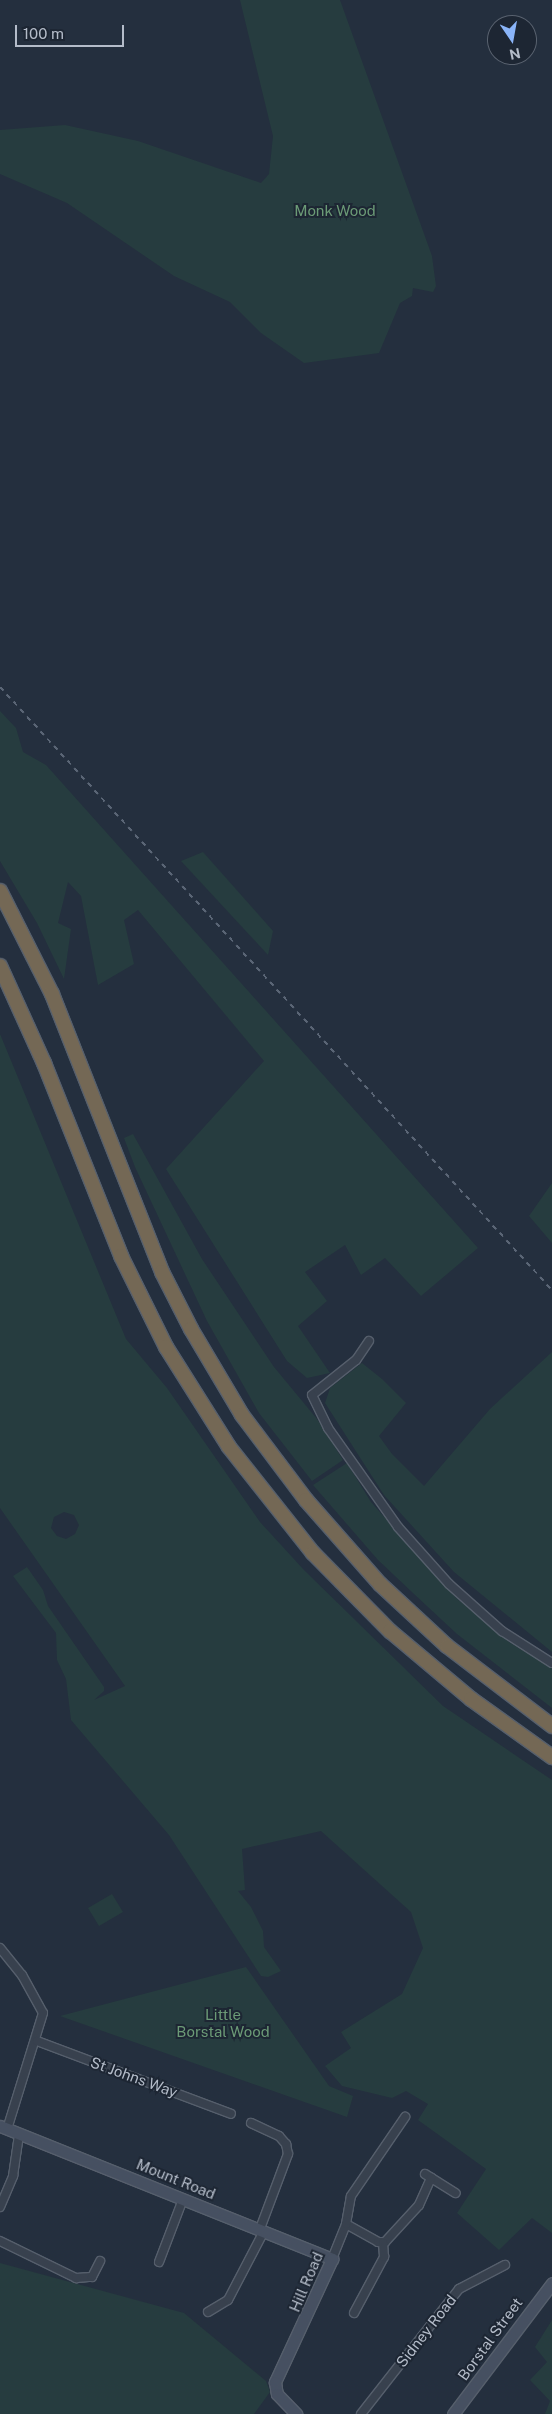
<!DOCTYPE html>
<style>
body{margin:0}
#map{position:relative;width:552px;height:2414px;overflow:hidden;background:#242f3e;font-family:"Public Sans",sans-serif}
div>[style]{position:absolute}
.green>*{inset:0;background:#263c3f}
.roads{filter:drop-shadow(1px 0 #565f6c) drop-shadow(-1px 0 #565f6c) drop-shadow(0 1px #565f6c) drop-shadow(0 -1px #565f6c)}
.street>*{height:8px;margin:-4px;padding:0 4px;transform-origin:4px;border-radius:4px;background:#38414e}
.secondary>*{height:11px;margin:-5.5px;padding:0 5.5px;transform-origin:5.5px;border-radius:5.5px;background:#465061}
.highway>*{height:14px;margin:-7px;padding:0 7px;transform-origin:7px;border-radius:7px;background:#746855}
.rail>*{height:2px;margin-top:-1px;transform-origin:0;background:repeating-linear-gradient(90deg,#5a6575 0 5px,transparent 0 10px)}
span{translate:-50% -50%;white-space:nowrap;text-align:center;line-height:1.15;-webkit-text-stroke:4px #1d2633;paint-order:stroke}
.park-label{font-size:15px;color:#6b9a76}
.street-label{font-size:15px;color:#b4bcc9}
.north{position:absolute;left:487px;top:15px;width:50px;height:50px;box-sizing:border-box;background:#1d2633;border:1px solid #59626f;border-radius:50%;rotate:168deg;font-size:14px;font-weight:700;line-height:20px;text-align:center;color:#b4bcc9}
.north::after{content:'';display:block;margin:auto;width:18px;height:22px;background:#8ab4f8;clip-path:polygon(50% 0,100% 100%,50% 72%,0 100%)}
.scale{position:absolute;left:15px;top:25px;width:109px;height:22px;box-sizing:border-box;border:2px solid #b4bcc9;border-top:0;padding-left:6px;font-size:15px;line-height:18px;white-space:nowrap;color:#b4bcc9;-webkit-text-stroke:4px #1d2633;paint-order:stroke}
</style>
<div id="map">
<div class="green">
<i style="clip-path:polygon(240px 0,340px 0,432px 256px,436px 286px,433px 292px,413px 288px,412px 296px,400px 303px,379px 353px,304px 363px,261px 333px,230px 302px,174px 276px,67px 203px,0 174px,0 130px,65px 125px,138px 141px,261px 183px,269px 174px,273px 136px)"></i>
<i style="clip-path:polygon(0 711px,16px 728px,23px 752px,46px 765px,478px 1248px,421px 1296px,385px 1258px,361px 1275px,345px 1245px,305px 1272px,327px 1301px,298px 1326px,330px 1373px,307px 1378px,287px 1361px,166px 1169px,264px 1061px,138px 910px,124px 920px,134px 964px,98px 985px,81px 896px,68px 882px,58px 923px,71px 929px,64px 979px,37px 923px,0 861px)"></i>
<i style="clip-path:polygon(203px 852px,273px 931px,268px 955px,181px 861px)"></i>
<i style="clip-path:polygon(evenodd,0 1034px,126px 1339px,167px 1388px,260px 1522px,304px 1570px,443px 1706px,552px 1780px,552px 2233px,532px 2218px,499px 2250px,457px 2213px,486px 2169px,418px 2120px,428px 2104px,406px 2091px,392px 2098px,342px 2086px,325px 2066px,351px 2048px,341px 2032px,402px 1994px,423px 1948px,411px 1912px,321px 1831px,242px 1849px,245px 1890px,238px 1891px,251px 1907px,263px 1931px,264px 1947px,281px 1971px,268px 1977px,261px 1976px,169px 1835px,71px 1720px,66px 1679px,57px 1660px,56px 1633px,13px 1576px,27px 1567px,43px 1590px,48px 1606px,104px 1687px,104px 1691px,94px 1700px,125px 1686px,0 1508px,0 1034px,64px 1512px,74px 1515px,79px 1525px,75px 1534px,66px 1539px,57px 1536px,51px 1528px,54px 1517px,64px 1512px)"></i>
<i style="clip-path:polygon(133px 1134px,202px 1259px,274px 1367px,317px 1419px,343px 1460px,312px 1481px,259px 1413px,207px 1321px,135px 1167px,124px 1138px)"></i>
<i style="clip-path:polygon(552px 1183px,552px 1243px,529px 1216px)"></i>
<i style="clip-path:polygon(552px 1352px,552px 1652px,454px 1572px,384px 1495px,325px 1403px,330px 1388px,362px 1363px,382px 1379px,406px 1403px,379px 1436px,392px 1454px,424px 1486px,490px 1409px)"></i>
<i style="clip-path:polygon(347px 1463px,371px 1502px,455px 1597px,509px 1642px,552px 1668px,552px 1708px,457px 1634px,414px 1594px,378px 1560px,313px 1485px)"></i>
<i style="clip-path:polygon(112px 1894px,123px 1912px,99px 1926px,88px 1908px)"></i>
<i style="clip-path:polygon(246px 1967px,329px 2086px,353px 2096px,347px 2117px,60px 2016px)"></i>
<i style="clip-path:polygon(0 2263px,184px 2313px,266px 2381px,270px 2392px,254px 2414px,0 2414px)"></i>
<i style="clip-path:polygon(552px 2320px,552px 2414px,545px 2414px,550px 2401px,530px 2380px,547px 2362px,535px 2347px)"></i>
</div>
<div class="roads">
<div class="street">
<i style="left:369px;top:1341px;width:23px;rotate:124deg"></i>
<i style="left:356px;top:1360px;width:56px;rotate:141.5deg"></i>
<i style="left:312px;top:1395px;width:37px;rotate:64deg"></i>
<i style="left:328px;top:1428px;width:121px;rotate:54.7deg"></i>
<i style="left:398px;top:1527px;width:76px;rotate:48.2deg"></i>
<i style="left:449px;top:1584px;width:71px;rotate:41.6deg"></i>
<i style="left:502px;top:1631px;width:59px;rotate:32.6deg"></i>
<i style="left:0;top:1948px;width:35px;rotate:51deg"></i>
<i style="left:22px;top:1975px;width:43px;rotate:61.1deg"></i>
<i style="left:43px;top:2013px;width:121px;rotate:107.2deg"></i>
<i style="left:37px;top:2041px;width:207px;rotate:20.6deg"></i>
<i style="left:251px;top:2123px;width:31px;rotate:25deg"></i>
<i style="left:279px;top:2136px;width:11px;rotate:49deg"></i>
<i style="left:286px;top:2144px;width:10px;rotate:79deg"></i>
<i style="left:288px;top:2154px;width:80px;rotate:110.5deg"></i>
<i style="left:425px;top:2174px;width:36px;rotate:32deg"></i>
<i style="left:0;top:2207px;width:34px;rotate:-67deg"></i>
<i style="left:13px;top:2176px;width:41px;rotate:-81.7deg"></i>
<i style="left:346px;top:2224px;width:37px;rotate:29deg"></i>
<i style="left:378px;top:2242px;width:7px"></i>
<i style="left:385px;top:2242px;width:50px;rotate:-47.4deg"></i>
<i style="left:419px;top:2205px;width:30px;rotate:-66deg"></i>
<i style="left:0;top:2241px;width:85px;rotate:26deg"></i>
<i style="left:76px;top:2278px;width:16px;rotate:-4deg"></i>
<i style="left:92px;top:2277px;width:18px;rotate:-63deg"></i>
<i style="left:332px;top:2259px;width:38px;rotate:-68deg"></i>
<i style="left:346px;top:2224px;width:28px;rotate:-80deg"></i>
<i style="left:351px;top:2196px;width:96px;rotate:-55.6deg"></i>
<i style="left:159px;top:2262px;width:67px;rotate:-69.1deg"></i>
<i style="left:208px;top:2312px;width:23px;rotate:-31deg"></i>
<i style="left:228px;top:2300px;width:78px;rotate:-62.4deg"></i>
<i style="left:354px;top:2313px;width:64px;rotate:-61.8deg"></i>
<i style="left:384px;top:2257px;width:14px;rotate:-94deg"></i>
<i style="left:361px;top:2414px;width:159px;rotate:-51.9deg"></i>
<i style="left:459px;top:2289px;width:52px;rotate:-27.6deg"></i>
</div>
<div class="secondary">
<i style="left:0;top:2126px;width:358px;rotate:21.8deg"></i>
<i style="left:332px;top:2259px;width:136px;rotate:114.9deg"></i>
<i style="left:275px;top:2382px;width:12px;rotate:81deg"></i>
<i style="left:277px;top:2394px;width:28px;rotate:46deg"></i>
<i style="left:453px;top:2414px;width:164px;rotate:-52.9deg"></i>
</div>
<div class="highway">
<i style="left:0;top:891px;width:115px;rotate:63.2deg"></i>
<i style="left:52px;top:994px;width:299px;rotate:68.4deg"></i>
<i style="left:162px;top:1272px;width:64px;rotate:63deg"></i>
<i style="left:191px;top:1329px;width:100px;rotate:59.3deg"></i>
<i style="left:242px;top:1415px;width:106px;rotate:53deg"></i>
<i style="left:306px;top:1500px;width:112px;rotate:48.6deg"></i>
<i style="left:380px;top:1584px;width:91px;rotate:42.8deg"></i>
<i style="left:447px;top:1646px;width:132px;rotate:37.3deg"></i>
<i style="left:0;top:966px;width:107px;rotate:65.6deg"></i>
<i style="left:44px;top:1063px;width:208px;rotate:68.2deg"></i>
<i style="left:121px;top:1256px;width:102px;rotate:63.7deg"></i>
<i style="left:166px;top:1347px;width:118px;rotate:57.8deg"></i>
<i style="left:229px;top:1447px;width:135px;rotate:51.6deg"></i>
<i style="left:313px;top:1553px;width:110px;rotate:45.4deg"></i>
<i style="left:390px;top:1631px;width:106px;rotate:40deg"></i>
<i style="left:471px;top:1699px;width:100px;rotate:35.6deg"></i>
</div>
</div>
<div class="rail">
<i style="left:0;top:687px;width:818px;rotate:47.53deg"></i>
</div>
<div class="park-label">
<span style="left:335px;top:211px">Monk Wood</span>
<span style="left:223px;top:2023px">Little<br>Borstal Wood</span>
</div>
<div class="street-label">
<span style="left:134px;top:2077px;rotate:20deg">St Johns Way</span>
<span style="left:176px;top:2179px;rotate:22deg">Mount Road</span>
<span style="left:306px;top:2282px;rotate:-67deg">Hill Road</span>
<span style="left:426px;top:2331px;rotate:-52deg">Sidney Road</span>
<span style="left:490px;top:2339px;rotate:-54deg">Borstal Street</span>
</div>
<div class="north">N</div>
<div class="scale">100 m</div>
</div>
